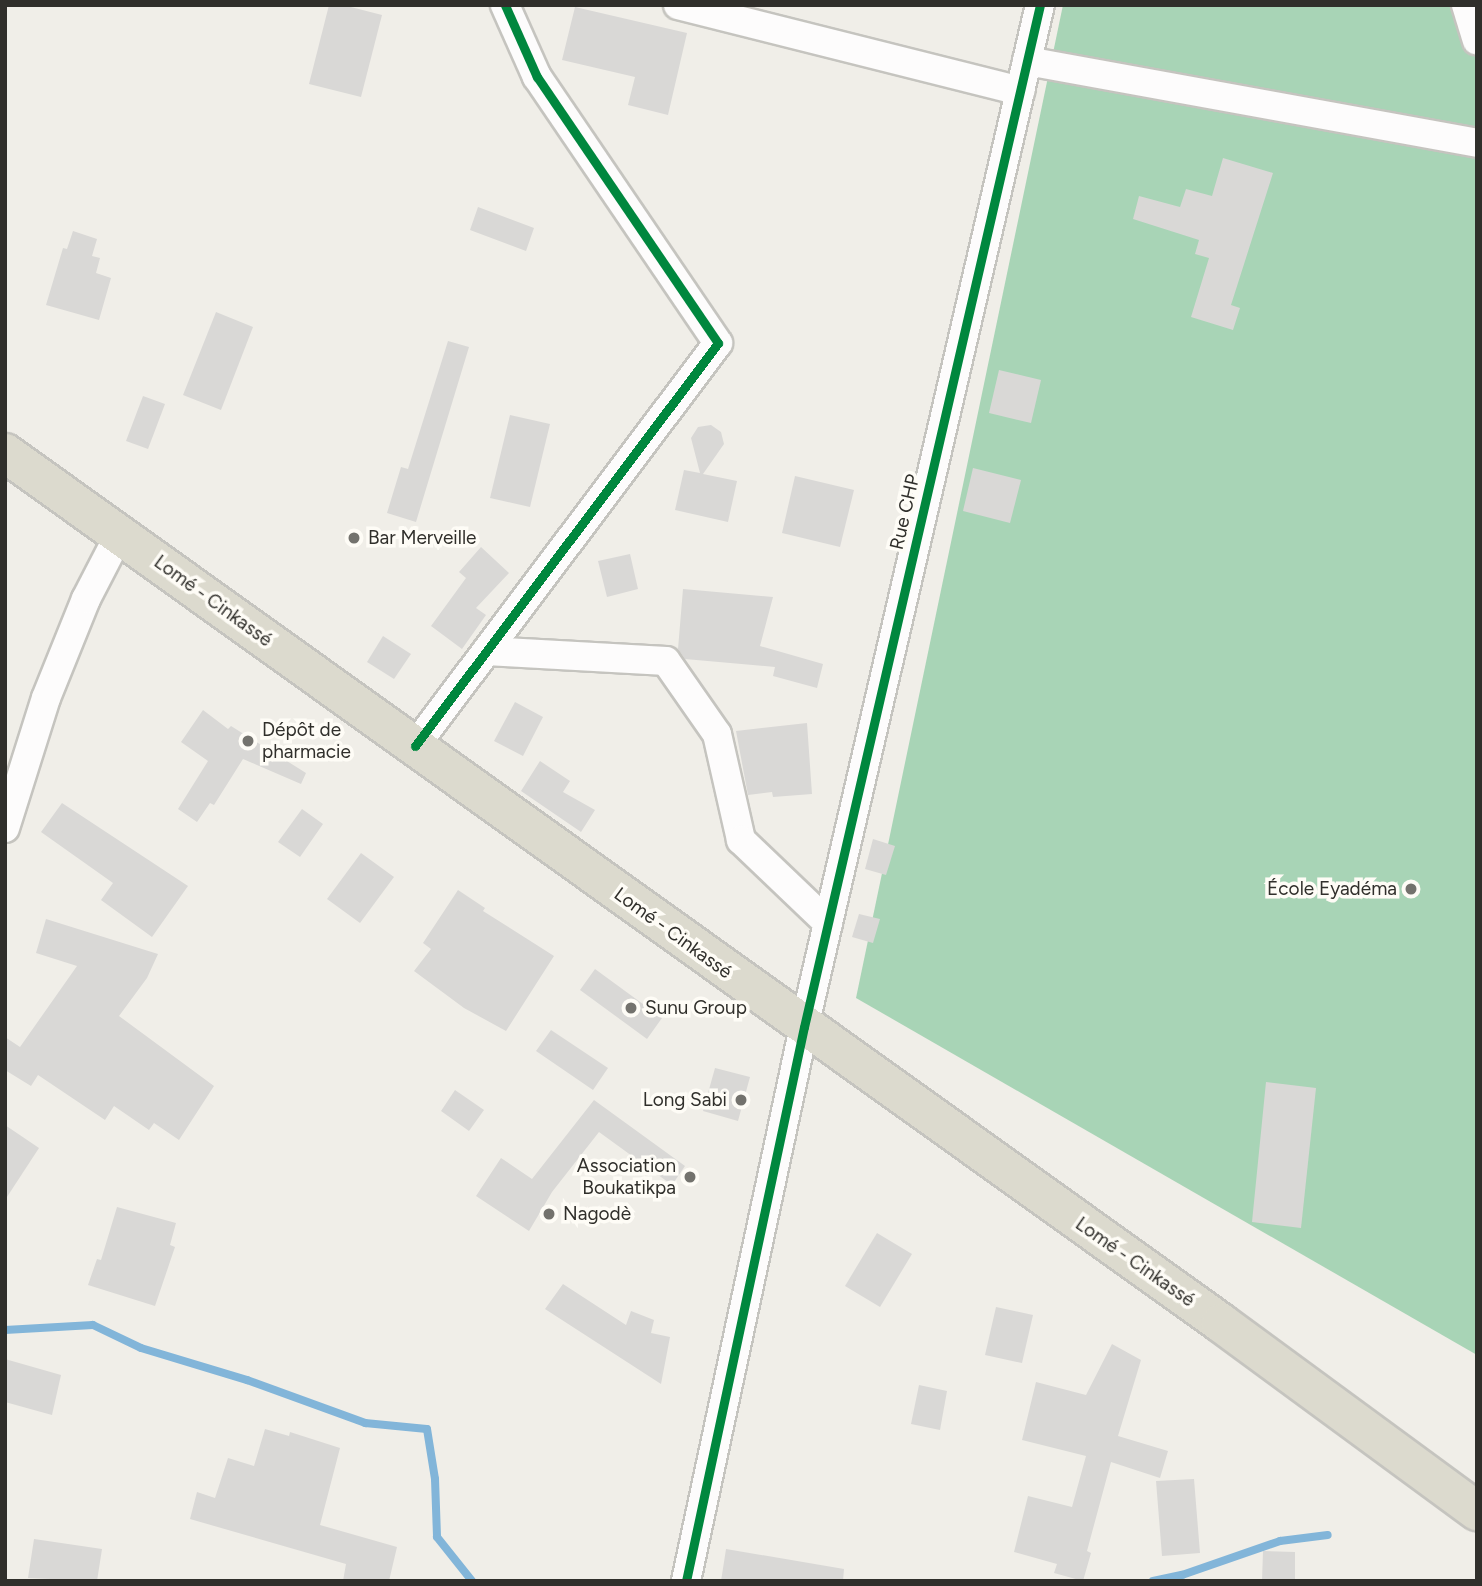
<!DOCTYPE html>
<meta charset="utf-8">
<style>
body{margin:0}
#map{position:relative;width:1482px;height:1586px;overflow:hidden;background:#f0eee8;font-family:Figtree,sans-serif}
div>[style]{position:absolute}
.forest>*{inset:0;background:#a8d4b6}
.stream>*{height:8px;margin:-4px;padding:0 4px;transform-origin:4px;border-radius:4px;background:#82b5d9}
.building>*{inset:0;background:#d9d8d6}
.roads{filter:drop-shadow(2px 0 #c5c4bf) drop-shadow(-2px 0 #c5c4bf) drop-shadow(0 2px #c5c4bf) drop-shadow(0 -2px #c5c4bf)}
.minor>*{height:28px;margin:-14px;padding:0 14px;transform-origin:14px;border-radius:14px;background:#fdfcfc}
.highway>*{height:38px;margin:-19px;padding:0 19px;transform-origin:19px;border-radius:19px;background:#dcdace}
.cycleway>*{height:9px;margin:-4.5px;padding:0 4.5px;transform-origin:4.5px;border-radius:4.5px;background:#00873e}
.dots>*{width:19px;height:19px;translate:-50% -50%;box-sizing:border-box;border:4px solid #fefcf6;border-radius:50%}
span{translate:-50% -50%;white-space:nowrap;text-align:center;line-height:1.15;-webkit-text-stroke:7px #fefcf6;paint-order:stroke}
.street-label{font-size:19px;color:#302f2b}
.poi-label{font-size:19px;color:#302f2b}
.left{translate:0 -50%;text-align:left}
.right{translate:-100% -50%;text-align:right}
.frame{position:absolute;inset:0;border:7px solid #302f2b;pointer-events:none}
</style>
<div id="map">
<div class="forest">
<i style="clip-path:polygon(1063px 5px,1477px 5px,1477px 1355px,856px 998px)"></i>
</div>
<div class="stream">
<i style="left:5px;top:1330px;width:88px;rotate:-3.3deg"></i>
<i style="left:93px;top:1325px;width:53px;rotate:25.6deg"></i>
<i style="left:141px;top:1348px;width:111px;rotate:16.8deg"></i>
<i style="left:247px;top:1380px;width:126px;rotate:20deg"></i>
<i style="left:365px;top:1423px;width:62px;rotate:5.5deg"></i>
<i style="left:427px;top:1429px;width:51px;rotate:80.9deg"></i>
<i style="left:435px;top:1479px;width:58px;rotate:88deg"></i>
<i style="left:437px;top:1537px;width:56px;rotate:51.5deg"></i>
<i style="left:1153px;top:1581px;width:30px;rotate:-12deg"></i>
<i style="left:1182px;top:1575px;width:104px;rotate:-19.1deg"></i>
<i style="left:1280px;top:1541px;width:48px;rotate:-7.1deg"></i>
</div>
<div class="building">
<i style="clip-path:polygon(329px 5px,343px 5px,382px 15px,361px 97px,309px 84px)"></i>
<i style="clip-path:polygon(575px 7px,687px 33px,668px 115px,628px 105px,635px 77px,562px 60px)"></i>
<i style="clip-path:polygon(1223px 158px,1273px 173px,1231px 305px,1240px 308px,1233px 330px,1191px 317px,1209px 258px,1195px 254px,1199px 240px,1133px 219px,1139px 196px,1180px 207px,1186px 189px,1212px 196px)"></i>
<i style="clip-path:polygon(478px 207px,534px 228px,526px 251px,470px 230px)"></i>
<i style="clip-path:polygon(73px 231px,97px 239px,92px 256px,100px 258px,96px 273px,111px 278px,99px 320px,46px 305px,63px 248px,67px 249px)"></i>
<i style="clip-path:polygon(216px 312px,253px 327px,221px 410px,183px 395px)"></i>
<i style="clip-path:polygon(448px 341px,469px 347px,416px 522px,387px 513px,401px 467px,408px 469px)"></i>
<i style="clip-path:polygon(999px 370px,1041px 380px,1031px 423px,989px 413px)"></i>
<i style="clip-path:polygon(143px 396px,165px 404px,148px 449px,126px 441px)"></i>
<i style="clip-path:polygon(510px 415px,550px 424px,530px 507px,490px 498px)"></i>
<i style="clip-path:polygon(711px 425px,721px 432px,724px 444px,703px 474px,737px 481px,728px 522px,675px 510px,684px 470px,700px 473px,691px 438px,698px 427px)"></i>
<i style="clip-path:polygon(973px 468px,1021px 480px,1010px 523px,963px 511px)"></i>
<i style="clip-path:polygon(795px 476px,854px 490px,840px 547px,782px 533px)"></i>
<i style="clip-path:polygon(481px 547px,509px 573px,476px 608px,486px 615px,462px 649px,431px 626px,466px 578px,459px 572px)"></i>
<i style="clip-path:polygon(630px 554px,638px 589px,607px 597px,598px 561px)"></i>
<i style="clip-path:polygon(683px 589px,773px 597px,760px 646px,823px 664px,817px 688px,773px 676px,775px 667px,685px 659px,678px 649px)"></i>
<i style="clip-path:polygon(383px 636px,411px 654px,394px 679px,367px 662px)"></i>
<i style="clip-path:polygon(515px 702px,543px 717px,523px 756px,494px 741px)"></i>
<i style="clip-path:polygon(203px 710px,228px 729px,231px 726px,306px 773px,301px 784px,243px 759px,214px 805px,210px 803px,197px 822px,178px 809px,208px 761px,181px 742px)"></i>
<i style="clip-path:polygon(807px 723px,812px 794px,773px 797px,772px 792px,748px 795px,736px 731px)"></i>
<i style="clip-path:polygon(540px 761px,570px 781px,563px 792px,595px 810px,581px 832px,521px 791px)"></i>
<i style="clip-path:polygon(62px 803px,188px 886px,152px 937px,101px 900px,113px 883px,41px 832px)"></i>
<i style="clip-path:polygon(302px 809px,323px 824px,300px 857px,278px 842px)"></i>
<i style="clip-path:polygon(873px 839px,895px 846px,886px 875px,865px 869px)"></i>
<i style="clip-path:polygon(361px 853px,394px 877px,360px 923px,327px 899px)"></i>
<i style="clip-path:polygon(458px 890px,485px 908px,483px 911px,554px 956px,506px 1031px,464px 1008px,414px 971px,431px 949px,423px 943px)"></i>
<i style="clip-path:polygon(859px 914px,880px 919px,873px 943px,852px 937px)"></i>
<i style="clip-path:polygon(46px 919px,158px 954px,147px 978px,119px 1016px,214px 1086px,179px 1140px,154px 1123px,149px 1130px,114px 1106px,105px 1120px,38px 1075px,31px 1086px,5px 1070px,5px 1037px,20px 1047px,77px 966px,36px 953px)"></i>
<i style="clip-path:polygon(595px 969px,662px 1018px,647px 1039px,580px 990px)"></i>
<i style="clip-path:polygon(551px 1030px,608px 1068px,593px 1090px,536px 1051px)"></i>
<i style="clip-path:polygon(715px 1068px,750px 1077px,738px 1121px,703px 1111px)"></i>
<i style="clip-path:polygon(1266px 1082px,1316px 1088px,1301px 1228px,1252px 1222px)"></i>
<i style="clip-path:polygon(455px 1090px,484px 1110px,469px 1131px,441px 1111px)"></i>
<i style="clip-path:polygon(594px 1100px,685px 1166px,672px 1185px,599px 1132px,552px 1192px,529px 1231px,476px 1196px,501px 1158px,532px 1179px)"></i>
<i style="clip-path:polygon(5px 1125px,39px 1148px,5px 1200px)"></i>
<i style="clip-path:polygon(117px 1207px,176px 1223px,170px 1245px,175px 1247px,155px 1306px,88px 1285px,97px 1259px,101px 1260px)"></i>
<i style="clip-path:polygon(877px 1233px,912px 1254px,880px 1307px,845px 1286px)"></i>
<i style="clip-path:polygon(563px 1284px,626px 1325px,631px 1311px,654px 1320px,651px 1333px,670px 1337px,661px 1384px,545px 1309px)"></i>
<i style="clip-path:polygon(996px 1307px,1033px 1315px,1022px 1363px,985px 1355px)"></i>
<i style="clip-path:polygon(1112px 1344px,1141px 1360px,1118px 1436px,1168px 1451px,1160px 1478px,1111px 1462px,1087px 1551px,1091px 1553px,1083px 1581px,1054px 1573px,1057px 1564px,1014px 1552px,1028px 1496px,1072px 1507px,1086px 1456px,1022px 1440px,1036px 1382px,1086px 1395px)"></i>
<i style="clip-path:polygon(5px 1359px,61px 1375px,52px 1415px,5px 1402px)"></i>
<i style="clip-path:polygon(919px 1385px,947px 1391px,940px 1430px,911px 1424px)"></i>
<i style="clip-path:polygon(265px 1429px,289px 1436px,290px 1432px,340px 1448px,320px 1525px,397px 1547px,389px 1581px,343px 1581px,346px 1564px,190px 1519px,197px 1492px,215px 1498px,228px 1458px,254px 1466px)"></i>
<i style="clip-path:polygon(1194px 1479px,1200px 1553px,1162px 1556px,1156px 1481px)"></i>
<i style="clip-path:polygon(34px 1539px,102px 1549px,97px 1581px,28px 1578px)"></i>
<i style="clip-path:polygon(726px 1549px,844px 1569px,843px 1581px,721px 1581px)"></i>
<i style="clip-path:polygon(1263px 1551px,1295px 1552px,1295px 1581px,1262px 1581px)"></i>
</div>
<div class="roads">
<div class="minor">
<i style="left:678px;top:5px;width:353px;rotate:14.1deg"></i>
<i style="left:1466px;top:5px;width:37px;rotate:73deg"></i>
<i style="left:1027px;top:61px;width:457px;rotate:10.3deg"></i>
<i style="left:487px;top:651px;width:179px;rotate:3.2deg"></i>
<i style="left:666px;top:661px;width:89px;rotate:55.1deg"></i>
<i style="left:717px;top:734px;width:109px;rotate:77.2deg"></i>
<i style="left:741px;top:840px;width:120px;rotate:43.7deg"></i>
<i style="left:415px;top:746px;width:504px;rotate:-53.06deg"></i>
<i style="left:718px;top:343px;width:322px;rotate:-124.2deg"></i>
<i style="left:537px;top:77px;width:79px;rotate:-114deg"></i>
<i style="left:5px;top:828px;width:136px;rotate:-72.5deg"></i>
<i style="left:46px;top:698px;width:107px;rotate:-68deg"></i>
<i style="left:86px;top:599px;width:74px;rotate:-62.7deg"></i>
<i style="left:686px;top:1581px;width:566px;rotate:-77.98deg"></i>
<i style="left:804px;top:1027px;width:1049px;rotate:-77deg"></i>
</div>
<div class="highway">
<i style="left:5px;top:453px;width:1495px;rotate:35.58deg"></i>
<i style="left:1221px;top:1323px;width:318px;rotate:36.3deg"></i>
</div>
</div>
<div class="cycleway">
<i style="left:415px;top:746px;width:504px;rotate:-53.06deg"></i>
<i style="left:718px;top:343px;width:322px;rotate:-124.2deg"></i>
<i style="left:537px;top:77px;width:79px;rotate:-114deg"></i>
<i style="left:686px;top:1581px;width:566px;rotate:-77.98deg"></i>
<i style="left:804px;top:1027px;width:1049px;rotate:-77deg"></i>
</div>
<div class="dots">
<i style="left:354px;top:538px;background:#73726d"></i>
<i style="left:248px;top:741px;background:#73726d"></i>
<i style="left:1411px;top:889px;background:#73726d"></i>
<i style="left:631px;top:1008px;background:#73726d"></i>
<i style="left:741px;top:1100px;background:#73726d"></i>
<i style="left:690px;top:1177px;background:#73726d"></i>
<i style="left:549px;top:1214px;background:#73726d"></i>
</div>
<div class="street-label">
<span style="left:905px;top:512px;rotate:-77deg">Rue CHP</span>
<span style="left:213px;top:601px;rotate:36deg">Lomé - Cinkassé</span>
<span style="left:673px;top:933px;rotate:36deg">Lomé - Cinkassé</span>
<span style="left:1135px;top:1262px;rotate:35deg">Lomé - Cinkassé</span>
</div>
<div class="poi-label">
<span class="left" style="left:368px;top:538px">Bar Merveille</span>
<span class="left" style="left:262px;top:741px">Dépôt de<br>pharmacie</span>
<span class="right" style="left:1397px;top:889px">École Eyadéma</span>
<span class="left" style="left:645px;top:1008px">Sunu Group</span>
<span class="right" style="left:727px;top:1100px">Long Sabi</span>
<span class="right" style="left:676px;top:1177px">Association<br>Boukatikpa</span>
<span class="left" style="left:563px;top:1214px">Nagodè</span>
</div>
<div class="frame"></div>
</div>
